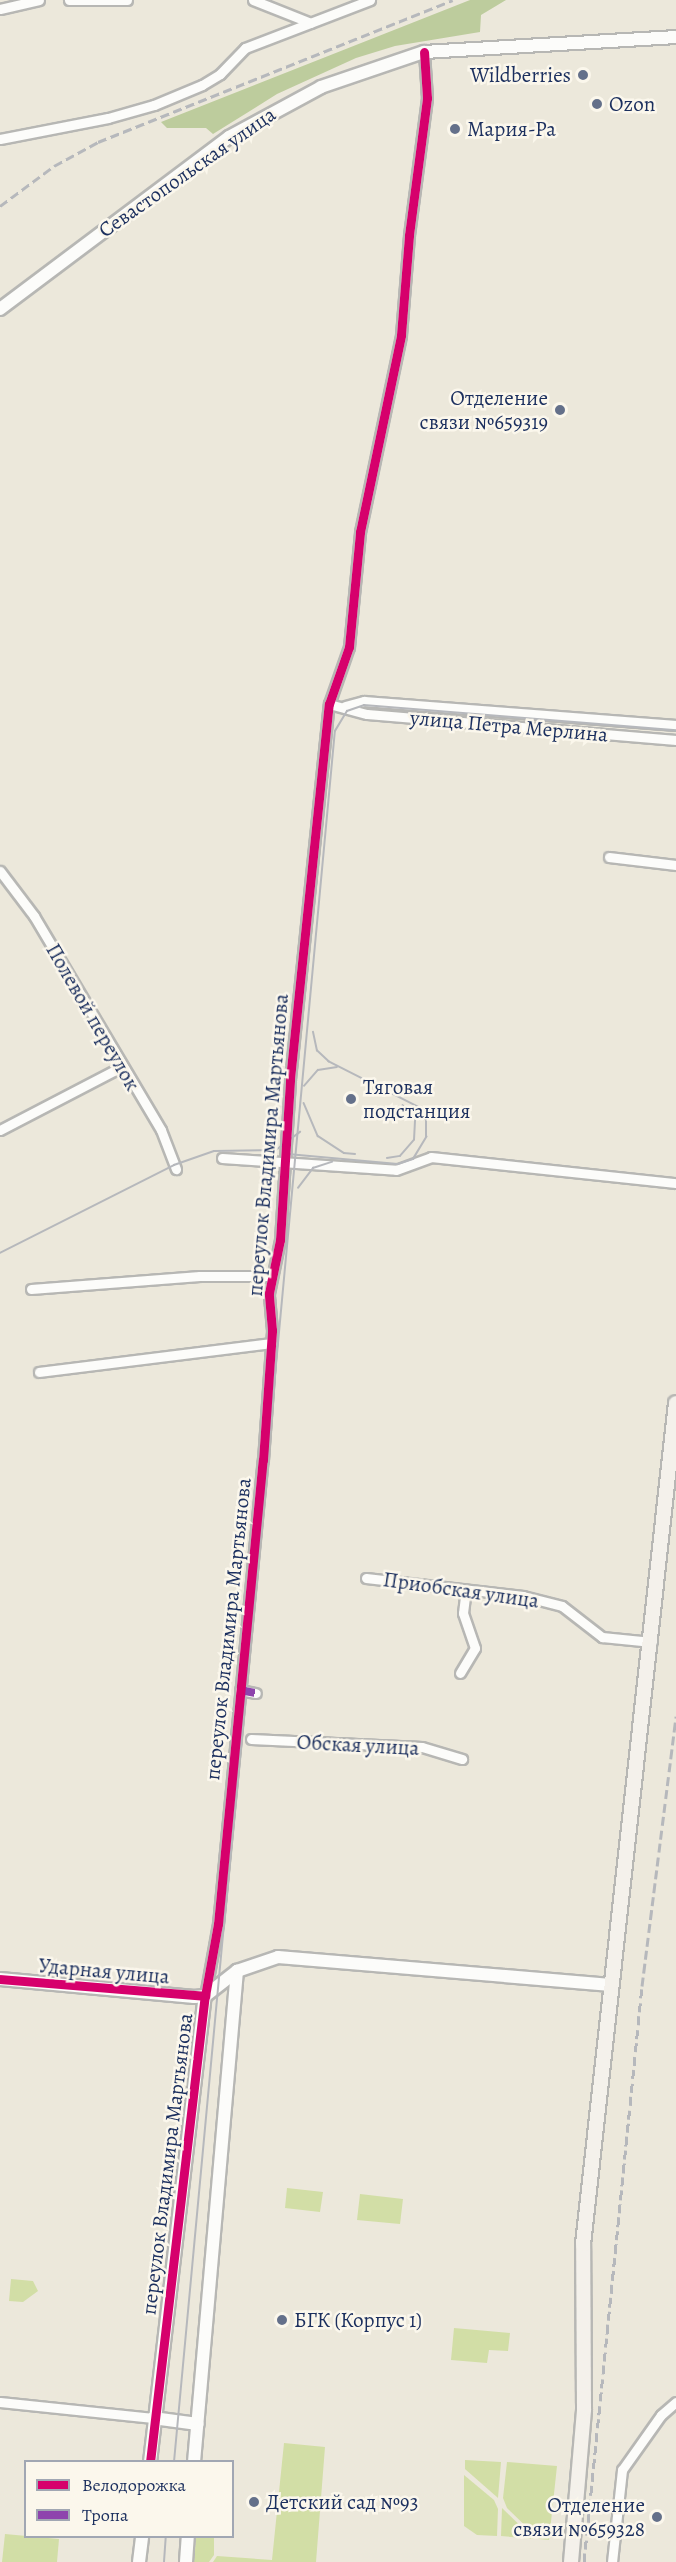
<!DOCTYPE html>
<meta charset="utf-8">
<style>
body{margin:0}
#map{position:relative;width:676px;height:2562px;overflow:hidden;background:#ece8db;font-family:Alegreya,serif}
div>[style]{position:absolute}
.green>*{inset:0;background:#d2dea6}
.forest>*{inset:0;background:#bdcc9d}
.roads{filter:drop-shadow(2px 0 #b7b7b4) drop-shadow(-2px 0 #b7b7b4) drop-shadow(0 2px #b7b7b4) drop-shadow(0 -2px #b7b7b4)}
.minor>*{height:9px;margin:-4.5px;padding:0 4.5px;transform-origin:4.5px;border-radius:4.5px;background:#fcfcfa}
.tertiary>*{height:12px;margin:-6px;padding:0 6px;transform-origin:6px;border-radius:6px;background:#fcfcfa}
.secondary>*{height:14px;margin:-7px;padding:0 7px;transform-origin:7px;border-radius:7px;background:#f4f1eb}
.tram>*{height:1.5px;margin:-0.75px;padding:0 0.75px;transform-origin:0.75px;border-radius:0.75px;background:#b6b8bc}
.rail>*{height:3px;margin-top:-1.5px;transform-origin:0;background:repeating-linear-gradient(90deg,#b6b8bc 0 9px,transparent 0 13.5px)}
.quiet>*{height:8px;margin-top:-4px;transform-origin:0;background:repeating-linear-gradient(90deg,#8e44ad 0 15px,transparent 0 23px)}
.cycleway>*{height:9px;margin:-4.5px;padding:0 4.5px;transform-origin:4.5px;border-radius:4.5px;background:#d6006c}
.dots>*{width:16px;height:16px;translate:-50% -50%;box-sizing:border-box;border:3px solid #fbf7ec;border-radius:50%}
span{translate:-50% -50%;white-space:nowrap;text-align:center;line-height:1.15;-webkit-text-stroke:5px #fbf7ec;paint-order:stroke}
.poi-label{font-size:21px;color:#1b2f5e}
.right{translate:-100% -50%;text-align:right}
.left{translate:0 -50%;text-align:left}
.street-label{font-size:21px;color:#1b2f5e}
.legend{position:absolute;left:24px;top:2460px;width:210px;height:78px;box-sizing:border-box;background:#fbf7ec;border:2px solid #a1a7b3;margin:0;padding:8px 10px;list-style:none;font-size:18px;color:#1b2f5e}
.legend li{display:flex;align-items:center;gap:12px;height:30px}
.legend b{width:30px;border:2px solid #a1a7b3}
</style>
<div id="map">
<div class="green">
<i style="clip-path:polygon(287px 2188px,323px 2192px,320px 2212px,285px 2208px)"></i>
<i style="clip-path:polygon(360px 2194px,403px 2199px,400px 2224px,357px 2220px)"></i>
<i style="clip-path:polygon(11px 2279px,33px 2281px,38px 2291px,23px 2302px,9px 2301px)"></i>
<i style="clip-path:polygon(454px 2328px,510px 2333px,508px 2351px,489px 2350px,487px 2363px,451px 2360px)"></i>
<i style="clip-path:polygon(284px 2443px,325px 2447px,316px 2562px,213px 2562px,217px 2556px,272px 2560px)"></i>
<i style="clip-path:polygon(465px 2460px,501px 2462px,498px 2498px,465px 2469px)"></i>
<i style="clip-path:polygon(507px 2462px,557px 2466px,549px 2540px,539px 2539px,507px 2508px,503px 2498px)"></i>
<i style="clip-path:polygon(464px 2475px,494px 2500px,498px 2509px,497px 2536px,477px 2535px,464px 2526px)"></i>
<i style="clip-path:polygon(502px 2508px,534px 2539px,501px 2536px)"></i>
<i style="clip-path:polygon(5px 2534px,59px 2539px,57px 2562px,2px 2562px)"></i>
<i style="clip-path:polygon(196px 2537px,214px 2537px,214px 2555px,209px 2562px,194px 2562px)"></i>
</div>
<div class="forest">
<i style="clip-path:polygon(470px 0,506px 0,481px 15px,480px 32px,395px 46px,356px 58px,277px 94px,213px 134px,206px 128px,167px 128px,161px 122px)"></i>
</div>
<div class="roads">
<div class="minor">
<i style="left:69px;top:0;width:58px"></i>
<i style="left:253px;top:0;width:62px;rotate:21.6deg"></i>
<i style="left:0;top:9px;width:40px;rotate:-13deg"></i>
<i style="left:0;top:139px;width:110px;rotate:-11deg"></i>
<i style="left:108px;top:118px;width:48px;rotate:-15.8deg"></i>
<i style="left:154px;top:105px;width:52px;rotate:-22.6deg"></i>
<i style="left:202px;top:85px;width:21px;rotate:-31deg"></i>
<i style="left:220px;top:74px;width:36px;rotate:-46deg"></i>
<i style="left:245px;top:48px;width:134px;rotate:-21deg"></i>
<i style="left:329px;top:704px;width:39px;rotate:15deg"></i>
<i style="left:367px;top:714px;width:310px;rotate:4.8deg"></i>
<i style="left:345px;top:706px;width:20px;rotate:-15deg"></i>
<i style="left:364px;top:701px;width:313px;rotate:4.4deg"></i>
<i style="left:609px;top:857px;width:67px;rotate:6.8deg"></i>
<i style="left:0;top:871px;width:56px;rotate:52.9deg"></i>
<i style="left:34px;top:916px;width:249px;rotate:59.3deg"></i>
<i style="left:161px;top:1130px;width:42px;rotate:69deg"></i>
<i style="left:0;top:1130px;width:136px;rotate:-27.5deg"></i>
<i style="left:222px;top:1158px;width:174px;rotate:3.9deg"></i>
<i style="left:396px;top:1170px;width:37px;rotate:-20deg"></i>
<i style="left:431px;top:1157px;width:246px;rotate:6.1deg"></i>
<i style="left:31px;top:1289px;width:169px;rotate:-4.4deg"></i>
<i style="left:200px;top:1276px;width:72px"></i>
<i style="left:39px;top:1372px;width:234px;rotate:-7.1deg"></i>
<i style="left:366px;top:1578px;width:158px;rotate:6.5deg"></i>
<i style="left:523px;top:1596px;width:40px;rotate:14.4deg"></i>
<i style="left:562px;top:1606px;width:51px;rotate:37.8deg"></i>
<i style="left:602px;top:1637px;width:50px;rotate:5.7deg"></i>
<i style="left:460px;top:1673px;width:29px;rotate:-59deg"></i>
<i style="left:475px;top:1648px;width:37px;rotate:-109deg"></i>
<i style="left:463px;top:1613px;width:23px;rotate:-83deg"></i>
<i style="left:240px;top:1690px;width:16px;rotate:11deg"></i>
<i style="left:251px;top:1739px;width:171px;rotate:2.7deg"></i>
<i style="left:422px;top:1747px;width:42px;rotate:16.7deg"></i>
<i style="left:205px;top:1996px;width:73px;rotate:-79.8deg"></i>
<i style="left:218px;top:1924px;width:466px;rotate:-84.5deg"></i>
<i style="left:263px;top:1460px;width:130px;rotate:-86deg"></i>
<i style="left:272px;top:1330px;width:37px;rotate:-95deg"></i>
<i style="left:269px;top:1293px;width:54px;rotate:-78.3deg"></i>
<i style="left:280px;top:1240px;width:161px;rotate:-86.4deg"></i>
<i style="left:290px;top:1079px;width:377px;rotate:-84.1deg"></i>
<i style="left:329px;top:704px;width:60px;rotate:-70.7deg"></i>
<i style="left:349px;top:647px;width:116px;rotate:-84.5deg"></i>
<i style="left:360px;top:532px;width:201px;rotate:-78.2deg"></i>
<i style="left:401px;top:335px;width:100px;rotate:-85.4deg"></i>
<i style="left:409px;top:235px;width:138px;rotate:-82.5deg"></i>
<i style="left:427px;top:98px;width:46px;rotate:-93.7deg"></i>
<i style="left:0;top:2402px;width:154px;rotate:6deg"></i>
<i style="left:612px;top:2562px;width:93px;rotate:-83.8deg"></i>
<i style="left:622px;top:2470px;width:67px;rotate:-54.7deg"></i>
<i style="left:661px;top:2415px;width:20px;rotate:-41deg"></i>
</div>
<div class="tertiary">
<i style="left:0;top:309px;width:286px;rotate:-36.9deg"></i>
<i style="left:229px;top:137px;width:105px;rotate:-28.5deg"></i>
<i style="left:321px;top:87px;width:109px;rotate:-18.8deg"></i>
<i style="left:424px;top:52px;width:252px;rotate:-3.4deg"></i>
<i style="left:0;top:1979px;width:195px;rotate:5.3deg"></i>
<i style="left:194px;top:1997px;width:11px;rotate:-5deg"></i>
<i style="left:205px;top:1996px;width:41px;rotate:-38deg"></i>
<i style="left:237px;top:1971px;width:43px;rotate:-18.9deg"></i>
<i style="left:278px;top:1957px;width:334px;rotate:4.8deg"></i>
<i style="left:153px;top:2418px;width:45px;rotate:7.6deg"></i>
<i style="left:150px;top:2462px;width:469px;rotate:-83.3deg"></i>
<i style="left:194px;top:2462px;width:493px;rotate:-85deg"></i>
<i style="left:139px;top:2562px;width:26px;rotate:-83deg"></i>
<i style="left:186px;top:2562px;width:26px;rotate:-86deg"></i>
</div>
<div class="secondary">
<i style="left:571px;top:2562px;width:154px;rotate:-85.1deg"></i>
<i style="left:584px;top:2409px;width:165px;rotate:-90.3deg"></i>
<i style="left:583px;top:2244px;width:846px;rotate:-83.69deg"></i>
</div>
</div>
<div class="tram">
<i style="left:304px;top:1086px;width:21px;rotate:-49deg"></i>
<i style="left:318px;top:1070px;width:19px;rotate:-9deg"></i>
<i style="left:304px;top:1103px;width:36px;rotate:67deg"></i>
<i style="left:318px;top:1136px;width:31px;rotate:33deg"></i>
<i style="left:344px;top:1153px;width:11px;rotate:5deg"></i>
<i style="left:288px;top:1154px;width:110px;rotate:5.2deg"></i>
<i style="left:398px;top:1164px;width:16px;rotate:-18deg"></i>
<i style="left:413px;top:1159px;width:26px;rotate:-59deg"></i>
<i style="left:426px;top:1137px;width:17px;rotate:-90deg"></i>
<i style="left:426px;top:1120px;width:15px;rotate:-122deg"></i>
<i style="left:418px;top:1107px;width:100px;rotate:-153.2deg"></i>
<i style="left:329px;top:1062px;width:16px;rotate:-137deg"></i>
<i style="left:317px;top:1051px;width:19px;rotate:-102deg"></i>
<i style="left:387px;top:1158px;width:13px;rotate:-9deg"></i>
<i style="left:400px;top:1156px;width:21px;rotate:-49deg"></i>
<i style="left:414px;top:1140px;width:21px;rotate:-87deg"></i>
<i style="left:415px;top:1119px;width:18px;rotate:-133deg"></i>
<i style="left:298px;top:1188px;width:25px;rotate:-53deg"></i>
<i style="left:313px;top:1168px;width:20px;rotate:-18deg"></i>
<i style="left:0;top:1253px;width:195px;rotate:-26.8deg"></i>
<i style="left:174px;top:1165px;width:42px;rotate:-19.3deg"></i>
<i style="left:214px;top:1151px;width:62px;rotate:-0.9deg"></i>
<i style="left:276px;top:1150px;width:30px;rotate:-37deg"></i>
<i style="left:174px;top:2462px;width:1738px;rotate:-84.69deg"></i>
<i style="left:335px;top:731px;width:23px;rotate:-59deg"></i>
<i style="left:347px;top:711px;width:18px;rotate:-19deg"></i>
<i style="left:364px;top:705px;width:313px;rotate:4.6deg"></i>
<i style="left:164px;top:2562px;width:26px;rotate:-86deg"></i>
</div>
<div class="rail">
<i style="left:0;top:206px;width:67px;rotate:-36.5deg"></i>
<i style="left:54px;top:166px;width:50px;rotate:-28.6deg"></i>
<i style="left:98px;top:142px;width:382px;rotate:-21.8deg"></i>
<i style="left:584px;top:2562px;width:579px;rotate:-84.25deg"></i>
<i style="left:642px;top:1986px;width:272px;rotate:-82.8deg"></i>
</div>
<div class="quiet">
<i style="left:240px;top:1690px;width:16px;rotate:11deg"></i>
</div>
<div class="cycleway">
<i style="left:0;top:1979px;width:206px;rotate:4.7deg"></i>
<i style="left:150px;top:2462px;width:469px;rotate:-83.3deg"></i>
<i style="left:205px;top:1996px;width:73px;rotate:-79.8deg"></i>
<i style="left:218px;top:1924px;width:466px;rotate:-84.5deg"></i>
<i style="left:263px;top:1460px;width:130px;rotate:-86deg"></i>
<i style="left:272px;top:1330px;width:37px;rotate:-95deg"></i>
<i style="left:269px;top:1293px;width:54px;rotate:-78.3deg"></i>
<i style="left:280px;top:1240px;width:161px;rotate:-86.4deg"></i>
<i style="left:290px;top:1079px;width:377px;rotate:-84.1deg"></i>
<i style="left:329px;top:704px;width:60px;rotate:-70.7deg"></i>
<i style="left:349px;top:647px;width:116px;rotate:-84.5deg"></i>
<i style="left:360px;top:532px;width:201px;rotate:-78.2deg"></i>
<i style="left:401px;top:335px;width:100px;rotate:-85.4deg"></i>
<i style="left:409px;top:235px;width:138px;rotate:-82.5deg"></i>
<i style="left:427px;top:98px;width:46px;rotate:-93.7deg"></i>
</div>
<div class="dots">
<i style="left:583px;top:75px;background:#64708a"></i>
<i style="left:597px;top:104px;background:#64708a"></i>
<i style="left:455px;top:129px;background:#64708a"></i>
<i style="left:560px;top:410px;background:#64708a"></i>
<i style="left:351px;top:1099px;background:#64708a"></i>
<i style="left:282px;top:2320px;background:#64708a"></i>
<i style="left:254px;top:2502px;background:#64708a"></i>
<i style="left:657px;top:2517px;background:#64708a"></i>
</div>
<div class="poi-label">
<span class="right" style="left:571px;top:75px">Wildberries</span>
<span class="left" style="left:609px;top:104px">Ozon</span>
<span class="left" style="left:467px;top:129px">Мария-Ра</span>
<span class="right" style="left:548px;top:410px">Отделение<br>связи №659319</span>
<span class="left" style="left:363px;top:1099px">Тяговая<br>подстанция</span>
<span class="left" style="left:294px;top:2320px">БГК (Корпус 1)</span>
<span class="left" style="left:266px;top:2502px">Детский сад №93</span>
<span class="right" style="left:645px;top:2517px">Отделение<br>связи №659328</span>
</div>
<div class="street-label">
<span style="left:187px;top:172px;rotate:-35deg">Севастопольская улица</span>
<span style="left:509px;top:726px;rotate:5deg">улица Петра Мерлина</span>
<span style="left:93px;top:1017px;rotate:60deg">Полевой переулок</span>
<span style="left:268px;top:1145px;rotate:-85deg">переулок Владимира Мартьянова</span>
<span style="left:461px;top:1590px;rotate:8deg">Приобская улица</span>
<span style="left:228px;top:1629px;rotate:-84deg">переулок Владимира Мартьянова</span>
<span style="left:358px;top:1745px;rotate:3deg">Обская улица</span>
<span style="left:104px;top:1971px;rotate:5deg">Ударная улица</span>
<span style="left:167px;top:2164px;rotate:-83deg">переулок Владимира Мартьянова</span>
</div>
<ul class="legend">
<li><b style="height:8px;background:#d6006c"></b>Велодорожка</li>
<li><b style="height:8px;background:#8e44ad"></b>Тропа</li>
</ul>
</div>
